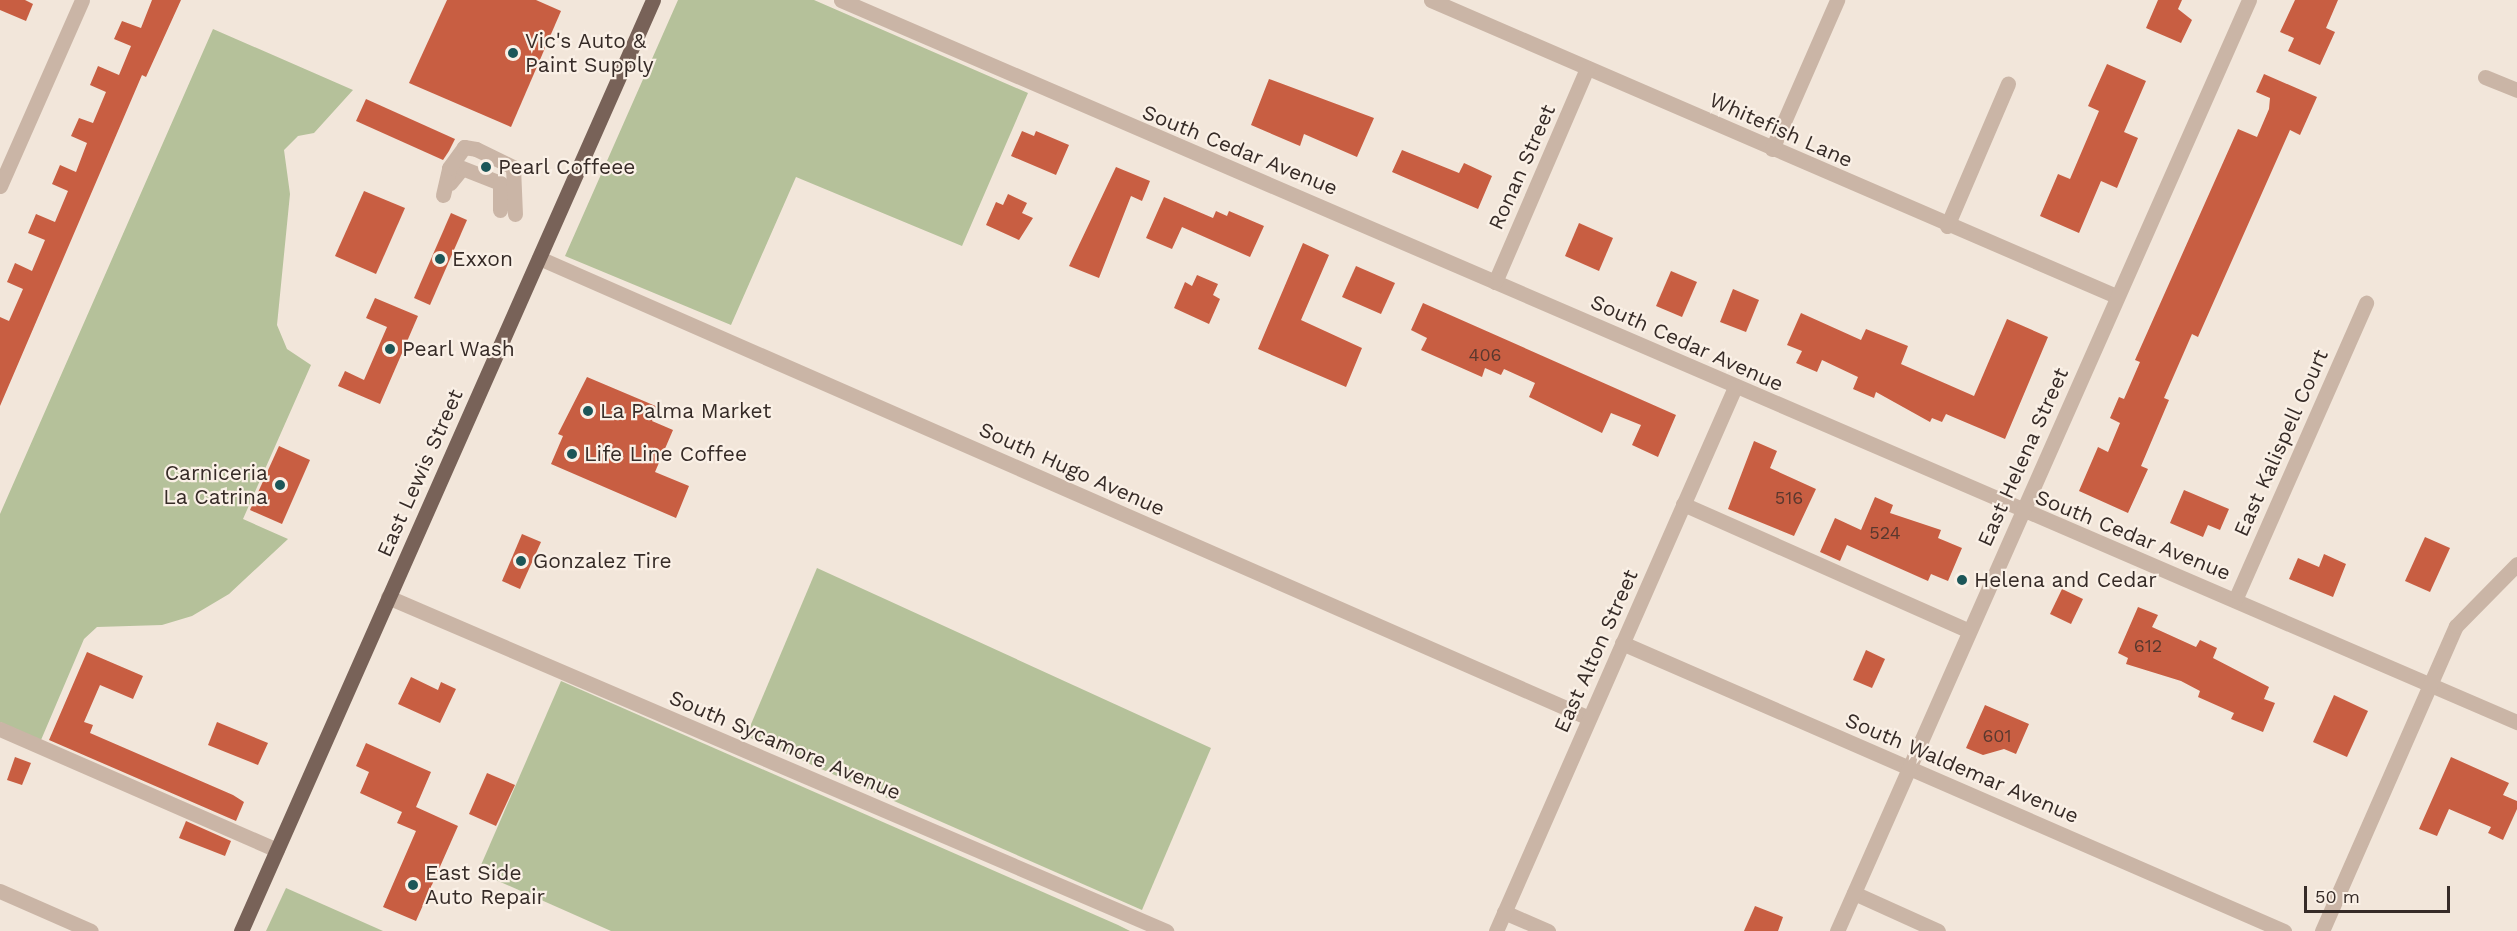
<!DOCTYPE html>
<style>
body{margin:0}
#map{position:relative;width:2517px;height:931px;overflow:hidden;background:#f2e6da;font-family:"Work Sans",sans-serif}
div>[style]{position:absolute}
.green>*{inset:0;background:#b5c19a}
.building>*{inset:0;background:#c85e42}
.minor>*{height:15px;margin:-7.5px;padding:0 7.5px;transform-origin:7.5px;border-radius:7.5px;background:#cab5a6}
.major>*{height:15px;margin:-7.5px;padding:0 7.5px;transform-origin:7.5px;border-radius:7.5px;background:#786258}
.dots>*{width:16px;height:16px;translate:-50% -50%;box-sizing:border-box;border:3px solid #faf0e6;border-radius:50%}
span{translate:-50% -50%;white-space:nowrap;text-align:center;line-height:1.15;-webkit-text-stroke:4.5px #faf0e6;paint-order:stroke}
.number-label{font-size:18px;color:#5a382e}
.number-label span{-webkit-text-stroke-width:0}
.poi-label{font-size:21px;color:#362b27}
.left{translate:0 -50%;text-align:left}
.right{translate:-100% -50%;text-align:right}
.street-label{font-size:21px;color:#362b27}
.scale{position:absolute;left:2304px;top:886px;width:146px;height:27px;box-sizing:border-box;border:3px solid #362b27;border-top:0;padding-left:8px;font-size:18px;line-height:21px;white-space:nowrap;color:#362b27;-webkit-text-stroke:4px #faf0e6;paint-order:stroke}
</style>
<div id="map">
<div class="green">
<i style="clip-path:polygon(678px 0,814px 0,1028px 93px,962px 246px,796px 177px,731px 325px,565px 256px)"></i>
<i style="clip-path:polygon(213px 29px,353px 90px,314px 133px,298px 136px,284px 150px,290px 194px,277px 325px,287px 349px,311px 365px,243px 519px,288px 539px,229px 594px,192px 616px,162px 625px,97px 627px,84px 639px,41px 740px,0 722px,0 514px)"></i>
<i style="clip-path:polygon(817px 568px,1211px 748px,1142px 910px,746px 736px)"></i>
<i style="clip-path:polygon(561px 681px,1118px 925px,1130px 931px,611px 931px,478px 872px)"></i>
<i style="clip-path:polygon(286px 888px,383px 931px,266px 931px)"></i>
</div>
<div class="building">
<i style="clip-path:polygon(0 0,25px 0,33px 4px,26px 21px,0 10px)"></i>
<i style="clip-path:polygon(152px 0,181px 0,146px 77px,142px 75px,0 406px,0 317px,9px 321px,23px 289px,7px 282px,15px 263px,32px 271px,45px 240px,28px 233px,36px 214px,55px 222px,68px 191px,52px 184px,60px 165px,76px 172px,87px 143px,71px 136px,79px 118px,93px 123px,106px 92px,90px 85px,98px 66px,119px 75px,131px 46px,114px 39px,122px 21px,141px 28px)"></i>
<i style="clip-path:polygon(447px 0,536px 0,561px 11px,511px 127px,409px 83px)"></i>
<i style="clip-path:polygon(2158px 0,2182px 0,2178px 9px,2192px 20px,2181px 43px,2146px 28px)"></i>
<i style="clip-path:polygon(2295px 0,2338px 0,2326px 28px,2335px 32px,2320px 65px,2288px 51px,2294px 38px,2280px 32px)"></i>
<i style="clip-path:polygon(2107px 64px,2146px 81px,2124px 132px,2138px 138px,2117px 188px,2101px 181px,2079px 233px,2040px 216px,2058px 174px,2070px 179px,2099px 111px,2088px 106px)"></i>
<i style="clip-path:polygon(2264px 74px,2317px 97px,2300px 135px,2290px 130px,2198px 337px,2192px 334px,2164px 398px,2169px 400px,2141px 466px,2148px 469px,2128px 513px,2079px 491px,2098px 447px,2108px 452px,2120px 423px,2110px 418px,2119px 397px,2124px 399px,2140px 362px,2135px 360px,2238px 129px,2257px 137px,2269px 109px,2270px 98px,2256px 92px)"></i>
<i style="clip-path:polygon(1269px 79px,1374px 118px,1357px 157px,1304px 134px,1300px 146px,1251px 125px)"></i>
<i style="clip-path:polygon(366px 99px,455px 139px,449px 151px,443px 160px,356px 121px)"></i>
<i style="clip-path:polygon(1022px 131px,1034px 136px,1036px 131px,1069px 145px,1056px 175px,1011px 156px)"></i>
<i style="clip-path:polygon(1402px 150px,1459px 173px,1464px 163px,1492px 176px,1478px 209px,1392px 172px)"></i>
<i style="clip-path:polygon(1116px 167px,1150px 181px,1142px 201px,1131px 196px,1099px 278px,1069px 266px)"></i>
<i style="clip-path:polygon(364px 191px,405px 208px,376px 274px,335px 256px)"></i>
<i style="clip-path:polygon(1008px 194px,1027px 203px,1022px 213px,1033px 218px,1019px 240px,986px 225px,996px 202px,1003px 205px)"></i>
<i style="clip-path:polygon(1164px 197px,1213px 218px,1216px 211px,1227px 216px,1229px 211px,1264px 226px,1250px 257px,1182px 227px,1172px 249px,1146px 238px)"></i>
<i style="clip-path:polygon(451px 213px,467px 220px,430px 305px,414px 298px)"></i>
<i style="clip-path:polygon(1579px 223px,1613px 238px,1599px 271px,1565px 256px)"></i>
<i style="clip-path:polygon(1303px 243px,1329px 255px,1301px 320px,1362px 348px,1346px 387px,1258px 349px)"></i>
<i style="clip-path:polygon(1356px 266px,1395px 283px,1381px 314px,1342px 297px)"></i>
<i style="clip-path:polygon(1671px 271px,1697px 282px,1682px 317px,1656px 306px)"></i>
<i style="clip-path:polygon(1197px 275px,1218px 284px,1213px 295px,1220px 299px,1209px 324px,1174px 308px,1185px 282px,1192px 286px)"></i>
<i style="clip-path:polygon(1733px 289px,1759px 300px,1746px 332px,1720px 322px)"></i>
<i style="clip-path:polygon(375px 298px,418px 316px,380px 404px,338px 386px,345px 371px,364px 380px,387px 327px,366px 318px)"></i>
<i style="clip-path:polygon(1423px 303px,1676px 415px,1658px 457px,1632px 445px,1641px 425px,1611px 413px,1602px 433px,1529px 397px,1535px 383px,1504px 369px,1501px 375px,1485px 368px,1482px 377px,1421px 350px,1427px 338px,1411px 330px)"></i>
<i style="clip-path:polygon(1801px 313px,1861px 340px,1866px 329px,1908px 346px,1901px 364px,1974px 396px,2007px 319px,2048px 337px,2005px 439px,1946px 414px,1942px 422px,1932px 418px,1930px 422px,1876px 392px,1874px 398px,1853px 389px,1858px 377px,1822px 360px,1817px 372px,1796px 363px,1802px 351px,1787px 345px)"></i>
<i style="clip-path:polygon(587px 377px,658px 407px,652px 421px,673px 430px,655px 472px,689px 486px,676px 518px,551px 464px,563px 436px,558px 434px)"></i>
<i style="clip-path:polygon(1754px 441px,1777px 451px,1770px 468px,1816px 489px,1794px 536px,1728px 509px)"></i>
<i style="clip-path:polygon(279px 446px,310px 460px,282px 524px,250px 510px)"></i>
<i style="clip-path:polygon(2184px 490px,2229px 509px,2220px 530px,2208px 525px,2203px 537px,2170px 523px)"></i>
<i style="clip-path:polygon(1875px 497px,1893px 505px,1890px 513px,1941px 530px,1938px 538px,1962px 548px,1948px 581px,1931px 574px,1928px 581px,1847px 545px,1840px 561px,1820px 552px,1835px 518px,1861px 530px)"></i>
<i style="clip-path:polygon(522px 534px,541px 542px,520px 589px,502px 581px)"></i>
<i style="clip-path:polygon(2425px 537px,2450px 548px,2430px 592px,2405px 581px)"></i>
<i style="clip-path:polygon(2324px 554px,2346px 564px,2333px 597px,2289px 579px,2298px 558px,2319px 567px)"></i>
<i style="clip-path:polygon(2062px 589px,2083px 599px,2071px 624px,2050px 614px)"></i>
<i style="clip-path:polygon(2138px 607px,2158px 615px,2152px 627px,2196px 647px,2200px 640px,2217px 648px,2213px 658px,2269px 687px,2264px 699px,2275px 703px,2263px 732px,2231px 719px,2234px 713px,2198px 697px,2200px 691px,2181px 681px,2126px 664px,2128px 658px,2118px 653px)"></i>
<i style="clip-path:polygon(1866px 650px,1885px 659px,1872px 688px,1853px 680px)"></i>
<i style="clip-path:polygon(87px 652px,143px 676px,133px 699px,100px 685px,84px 722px,93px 725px,90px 733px,233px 795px,244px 802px,236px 821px,49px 740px)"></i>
<i style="clip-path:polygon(411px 677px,438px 690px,441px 682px,456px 689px,440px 723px,398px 704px)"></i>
<i style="clip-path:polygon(2334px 695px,2368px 711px,2347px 757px,2313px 742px)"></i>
<i style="clip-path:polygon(1985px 705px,2029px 724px,2016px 754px,2004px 749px,1983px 755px,1966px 748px)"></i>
<i style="clip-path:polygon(217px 722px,268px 743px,258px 765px,208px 745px)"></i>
<i style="clip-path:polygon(366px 743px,431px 772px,416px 807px,458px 826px,416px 921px,383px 907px,416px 831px,397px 823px,402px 812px,360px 793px,369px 772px,356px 766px)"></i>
<i style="clip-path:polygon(15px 757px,31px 763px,22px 785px,7px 780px)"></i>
<i style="clip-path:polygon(2451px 757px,2509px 783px,2503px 795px,2517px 801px,2517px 809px,2503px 840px,2488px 833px,2491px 827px,2449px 809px,2437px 836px,2419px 829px)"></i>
<i style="clip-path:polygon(487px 773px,515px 785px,496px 826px,469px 814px)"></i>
<i style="clip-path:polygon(186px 821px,231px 841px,225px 856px,179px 838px)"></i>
<i style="clip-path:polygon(1755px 906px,1783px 917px,1778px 931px,1744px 931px)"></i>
</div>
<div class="minor">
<i style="left:841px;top:0;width:1825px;rotate:23.31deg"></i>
<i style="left:1431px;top:0;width:746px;rotate:23.37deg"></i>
<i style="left:2485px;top:77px;width:35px;rotate:22deg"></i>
<i style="left:1772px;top:149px;width:163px;rotate:-66.4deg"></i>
<i style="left:450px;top:183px;width:19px;rotate:-51deg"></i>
<i style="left:462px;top:168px;width:41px;rotate:21.5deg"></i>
<i style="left:500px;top:183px;width:27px;rotate:90deg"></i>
<i style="left:0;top:186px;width:203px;rotate:-66.2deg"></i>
<i style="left:443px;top:195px;width:28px;rotate:-77deg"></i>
<i style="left:449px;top:168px;width:26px;rotate:-54deg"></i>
<i style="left:464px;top:147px;width:12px;rotate:9deg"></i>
<i style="left:476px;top:149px;width:41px;rotate:25.9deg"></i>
<i style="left:513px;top:167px;width:47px;rotate:87.6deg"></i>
<i style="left:1947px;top:226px;width:155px;rotate:-66.8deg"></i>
<i style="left:539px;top:258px;width:1146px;rotate:23.66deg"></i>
<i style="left:1495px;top:282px;width:233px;rotate:-66.7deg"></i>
<i style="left:1683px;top:504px;width:313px;rotate:23.9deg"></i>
<i style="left:388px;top:597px;width:847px;rotate:23.23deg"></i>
<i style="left:2235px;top:600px;width:325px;rotate:-66.2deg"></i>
<i style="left:1622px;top:643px;width:722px;rotate:23.51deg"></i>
<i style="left:0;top:729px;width:302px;rotate:23.6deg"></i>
<i style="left:0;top:891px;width:99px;rotate:23.7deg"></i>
<i style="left:1854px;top:893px;width:92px;rotate:24.3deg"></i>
<i style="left:1504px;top:912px;width:48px;rotate:23.4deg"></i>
<i style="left:1496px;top:931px;width:594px;rotate:-66.28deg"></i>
<i style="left:1837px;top:931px;width:1018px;rotate:-66.13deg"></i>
<i style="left:2322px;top:931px;width:333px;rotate:-66.3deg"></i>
<i style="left:2456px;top:626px;width:87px;rotate:-45.5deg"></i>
</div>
<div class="major">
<i style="left:241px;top:931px;width:1018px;rotate:-66.13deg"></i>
</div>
<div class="dots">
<i style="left:513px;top:53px;background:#1c5658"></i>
<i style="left:486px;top:167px;background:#1c5658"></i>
<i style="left:440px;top:259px;background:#1c5658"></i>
<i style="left:390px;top:349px;background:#1c5658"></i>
<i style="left:588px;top:411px;background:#1c5658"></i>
<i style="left:572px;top:454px;background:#1c5658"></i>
<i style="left:280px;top:485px;background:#1c5658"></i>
<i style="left:521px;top:561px;background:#1c5658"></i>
<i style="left:1962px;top:580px;background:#1c5658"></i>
<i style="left:413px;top:885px;background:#1c5658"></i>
</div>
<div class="number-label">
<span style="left:1485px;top:355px">406</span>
<span style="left:1789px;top:498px">516</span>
<span style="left:1885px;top:533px">524</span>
<span style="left:2148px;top:646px">612</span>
<span style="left:1997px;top:736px">601</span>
</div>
<div class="poi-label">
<span class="left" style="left:525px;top:53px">Vic's Auto &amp;<br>Paint Supply</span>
<span class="left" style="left:498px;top:167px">Pearl Coffeee</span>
<span class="left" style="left:452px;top:259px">Exxon</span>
<span class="left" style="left:402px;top:349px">Pearl Wash</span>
<span class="left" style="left:600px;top:411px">La Palma Market</span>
<span class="left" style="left:584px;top:454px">Life Line Coffee</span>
<span class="right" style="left:268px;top:485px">Carniceria<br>La Catrina</span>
<span class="left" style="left:533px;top:561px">Gonzalez Tire</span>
<span class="left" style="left:1974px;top:580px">Helena and Cedar</span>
<span class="left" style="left:425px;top:885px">East Side<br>Auto Repair</span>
</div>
<div class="street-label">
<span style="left:1781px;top:130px;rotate:24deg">Whitefish Lane</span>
<span style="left:1240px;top:150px;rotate:22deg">South Cedar Avenue</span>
<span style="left:1522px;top:167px;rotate:-66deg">Ronan Street</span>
<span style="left:1687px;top:343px;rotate:24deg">South Cedar Avenue</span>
<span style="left:2281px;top:443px;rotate:-66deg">East Kalispell Court</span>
<span style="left:2023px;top:457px;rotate:-66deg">East Helena Street</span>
<span style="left:1072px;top:469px;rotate:24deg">South Hugo Avenue</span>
<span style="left:420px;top:473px;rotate:-66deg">East Lewis Street</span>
<span style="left:2133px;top:535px;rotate:22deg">South Cedar Avenue</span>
<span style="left:1596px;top:651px;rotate:-66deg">East Alton Street</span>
<span style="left:785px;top:745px;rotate:23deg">South Sycamore Avenue</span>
<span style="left:1962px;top:768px;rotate:23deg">South Waldemar Avenue</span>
</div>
<div class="scale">50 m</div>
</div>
